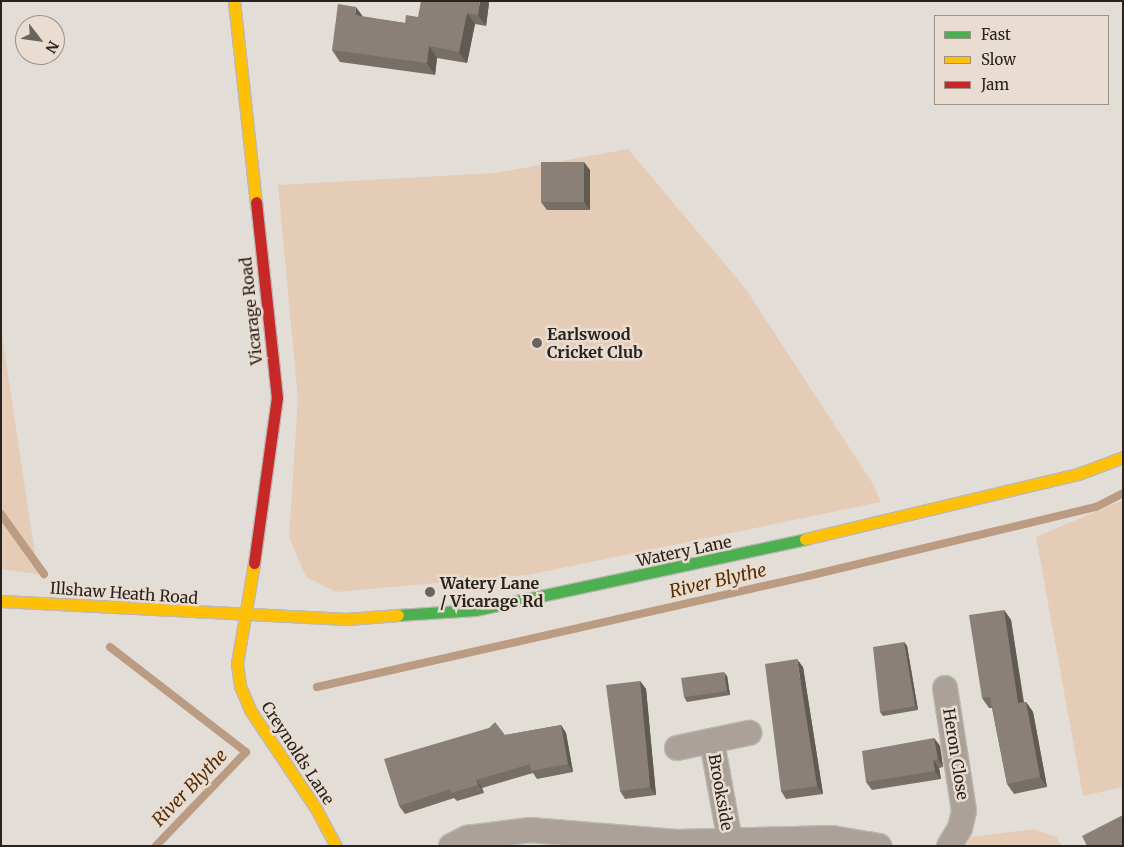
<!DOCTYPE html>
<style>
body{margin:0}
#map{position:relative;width:1124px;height:847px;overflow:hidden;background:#e3ddd7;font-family:Merriweather,serif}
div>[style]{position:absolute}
.green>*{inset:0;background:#e5ccb7}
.stream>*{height:8px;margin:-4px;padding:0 4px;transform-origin:4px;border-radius:4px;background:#bb9c82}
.roads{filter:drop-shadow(1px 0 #bdb8b3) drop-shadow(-1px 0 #bdb8b3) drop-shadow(0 1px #bdb8b3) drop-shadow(0 -1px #bdb8b3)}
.street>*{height:24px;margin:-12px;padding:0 12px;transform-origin:12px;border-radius:12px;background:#aca198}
.fast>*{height:11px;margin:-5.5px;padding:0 5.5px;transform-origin:5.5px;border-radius:5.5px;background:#4caf50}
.slow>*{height:11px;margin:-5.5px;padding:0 5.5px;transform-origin:5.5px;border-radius:5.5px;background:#ffc107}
.jam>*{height:11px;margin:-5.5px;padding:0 5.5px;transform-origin:5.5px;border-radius:5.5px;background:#c62828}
.wall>*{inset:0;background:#776e66}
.shaded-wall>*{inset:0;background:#615a53}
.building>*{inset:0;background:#8a8077}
.dots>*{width:14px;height:14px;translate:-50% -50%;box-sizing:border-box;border:2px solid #e9dcd1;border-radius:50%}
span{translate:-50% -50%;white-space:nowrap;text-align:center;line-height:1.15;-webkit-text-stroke:5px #e9dcd1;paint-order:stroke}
.street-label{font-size:16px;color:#28231f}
.poi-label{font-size:16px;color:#28231f;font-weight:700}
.left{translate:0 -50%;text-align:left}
.water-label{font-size:18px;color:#562d00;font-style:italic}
.frame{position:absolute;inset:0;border:2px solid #28231f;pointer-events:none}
.legend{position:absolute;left:934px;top:15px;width:175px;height:90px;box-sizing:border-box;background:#e9dcd1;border:1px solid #9c928a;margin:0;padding:6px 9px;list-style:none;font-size:15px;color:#28231f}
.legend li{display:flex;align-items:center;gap:10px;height:25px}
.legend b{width:25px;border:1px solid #9c928a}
.north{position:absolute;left:15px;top:15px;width:50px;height:50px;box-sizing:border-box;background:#e9dcd1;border:1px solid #9c928a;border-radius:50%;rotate:120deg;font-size:14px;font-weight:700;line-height:20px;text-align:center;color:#28231f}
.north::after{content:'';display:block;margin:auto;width:18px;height:22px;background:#69645f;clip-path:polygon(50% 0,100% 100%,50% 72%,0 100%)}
</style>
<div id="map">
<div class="green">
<i style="clip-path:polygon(628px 149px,745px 288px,873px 484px,881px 502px,528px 575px,336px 592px,306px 577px,289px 537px,298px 399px,278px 185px,495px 173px)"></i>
<i style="clip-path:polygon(1px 329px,38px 574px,1px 569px)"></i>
<i style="clip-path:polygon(1123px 500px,1123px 787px,1083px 796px,1036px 537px)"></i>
<i style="clip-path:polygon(1034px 829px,1056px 837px,1062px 846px,959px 846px,970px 837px)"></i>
</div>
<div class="stream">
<i style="left:1px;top:514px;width:74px;rotate:54.4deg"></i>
<i style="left:110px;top:647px;width:172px;rotate:37.7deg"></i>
<i style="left:246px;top:752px;width:130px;rotate:133.8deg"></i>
<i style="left:317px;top:687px;width:503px;rotate:-12.74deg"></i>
<i style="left:808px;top:576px;width:296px;rotate:-13.5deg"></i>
<i style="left:1096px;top:507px;width:30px;rotate:-27deg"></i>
</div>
<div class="roads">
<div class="street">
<i style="left:945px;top:688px;width:124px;rotate:81.2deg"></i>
<i style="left:964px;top:811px;width:17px;rotate:103deg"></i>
<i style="left:960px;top:828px;width:21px;rotate:121deg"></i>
<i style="left:712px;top:742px;width:101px;rotate:79.7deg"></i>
<i style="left:677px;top:748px;width:74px;rotate:-11.8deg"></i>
<i style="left:451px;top:846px;width:18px;rotate:-27deg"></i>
<i style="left:467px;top:838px;width:64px;rotate:-7.2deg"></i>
<i style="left:530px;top:830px;width:147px;rotate:4.7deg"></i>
<i style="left:677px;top:842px;width:155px;rotate:-1.5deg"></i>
<i style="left:832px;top:838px;width:48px;rotate:9.7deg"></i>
</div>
<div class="fast">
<i style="left:398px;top:615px;width:77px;rotate:-3.7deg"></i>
<i style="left:475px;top:610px;width:338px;rotate:-12.1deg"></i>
</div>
<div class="slow">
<i style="left:234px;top:1px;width:202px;rotate:83.8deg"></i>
<i style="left:805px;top:539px;width:281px;rotate:-13.4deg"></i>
<i style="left:1078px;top:474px;width:48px;rotate:-20.7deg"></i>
<i style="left:254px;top:563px;width:102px;rotate:99.6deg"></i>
<i style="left:237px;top:664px;width:22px;rotate:82deg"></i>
<i style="left:240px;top:686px;width:26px;rotate:67deg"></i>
<i style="left:250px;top:710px;width:117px;rotate:56.2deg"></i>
<i style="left:315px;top:807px;width:44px;rotate:61.7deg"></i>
<i style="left:1px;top:601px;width:346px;rotate:3deg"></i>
<i style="left:347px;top:619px;width:51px;rotate:-4.5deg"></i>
</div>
<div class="jam">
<i style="left:254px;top:563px;width:167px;rotate:-82.1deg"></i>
<i style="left:277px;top:398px;width:197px;rotate:-96.1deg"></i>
</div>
</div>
<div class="wall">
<i style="clip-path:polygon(489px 3px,486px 26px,475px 24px,467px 63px,437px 58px,435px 75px,340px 62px,332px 50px,363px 17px,405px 23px,418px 17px)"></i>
<i style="clip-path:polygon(590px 170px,590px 210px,547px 210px,541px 202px)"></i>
<i style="clip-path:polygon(1004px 610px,1011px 620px,1024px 702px,1026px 702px,1033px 712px,1047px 787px,1014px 794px,1007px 784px,992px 708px,989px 708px,982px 698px)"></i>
<i style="clip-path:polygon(904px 642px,907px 646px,918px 710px,883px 716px,880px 712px)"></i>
<i style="clip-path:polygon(803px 667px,823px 794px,786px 799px,781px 791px)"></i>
<i style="clip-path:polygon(727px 676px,730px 695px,687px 702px,684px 697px)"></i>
<i style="clip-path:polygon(640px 681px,646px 689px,656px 795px,625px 799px,620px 791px)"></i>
<i style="clip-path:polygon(561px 725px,566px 733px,573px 772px,537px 779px,533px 773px,482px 788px,484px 793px,457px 801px,454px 798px,405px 814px,399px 806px,505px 735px)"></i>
<i style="clip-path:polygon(934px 738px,940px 746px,943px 767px,939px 768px,941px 779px,872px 790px,866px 782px)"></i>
</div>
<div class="shaded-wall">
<i style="clip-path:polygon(480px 1px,488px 1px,489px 3px,486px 26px,478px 15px)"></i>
<i style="clip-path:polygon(356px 7px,364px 18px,355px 15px)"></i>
<i style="clip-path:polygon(467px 13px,475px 24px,467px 63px,459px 52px)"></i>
<i style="clip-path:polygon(429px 46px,437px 58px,435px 75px,427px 63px)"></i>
<i style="clip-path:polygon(584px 162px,590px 170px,590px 210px,584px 202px)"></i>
<i style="clip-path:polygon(1004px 610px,1011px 620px,1025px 713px,1018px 703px)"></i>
<i style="clip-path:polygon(904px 642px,907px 646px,918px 710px,915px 706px)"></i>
<i style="clip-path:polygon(797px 659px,803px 667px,823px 794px,817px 786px)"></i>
<i style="clip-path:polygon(724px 672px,727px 676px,730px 695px,727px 691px)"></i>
<i style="clip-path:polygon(640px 681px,646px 689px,656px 795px,650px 787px)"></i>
<i style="clip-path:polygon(1026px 702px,1033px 712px,1047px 787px,1040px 777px)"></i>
<i style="clip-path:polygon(561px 725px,566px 733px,573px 772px,568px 764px)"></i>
<i style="clip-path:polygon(934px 738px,940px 746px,943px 767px,938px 759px)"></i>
<i style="clip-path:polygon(933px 760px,939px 768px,941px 779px,935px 771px)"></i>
<i style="clip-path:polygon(476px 780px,482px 788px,484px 793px,478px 785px)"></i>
</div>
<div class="building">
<i style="clip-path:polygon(421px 1px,480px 1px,478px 15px,467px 13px,459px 52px,429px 46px,427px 63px,332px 50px,338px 4px,356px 7px,355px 15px,405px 23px,406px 15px,418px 17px)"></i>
<i style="clip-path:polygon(541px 162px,584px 162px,584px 202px,541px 202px)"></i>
<i style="clip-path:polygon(1004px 610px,1018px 703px,1026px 702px,1040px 777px,1007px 784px,990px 697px,982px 698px,969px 615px)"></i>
<i style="clip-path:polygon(904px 642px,915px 706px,880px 712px,873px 647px)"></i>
<i style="clip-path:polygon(797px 659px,817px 786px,781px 791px,765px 664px)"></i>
<i style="clip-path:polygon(724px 672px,727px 691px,684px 697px,681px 678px)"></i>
<i style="clip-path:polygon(640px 681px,650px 787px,620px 791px,606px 685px)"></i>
<i style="clip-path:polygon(495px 722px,505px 735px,561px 725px,568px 764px,531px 771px,530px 764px,476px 780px,478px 785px,451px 793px,450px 789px,399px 806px,384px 759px,489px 728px)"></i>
<i style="clip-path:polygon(934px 738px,938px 759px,933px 760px,935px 771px,866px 782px,862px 751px)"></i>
<i style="clip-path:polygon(1123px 815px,1123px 846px,1087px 846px,1082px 836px)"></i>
</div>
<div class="dots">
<i style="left:537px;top:343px;background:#69645f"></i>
<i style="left:430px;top:592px;background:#69645f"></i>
</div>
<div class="street-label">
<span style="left:251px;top:311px;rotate:-96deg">Vicarage Road</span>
<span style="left:684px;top:551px;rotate:-12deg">Watery Lane</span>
<span style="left:124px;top:593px;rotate:4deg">Illshaw Heath Road</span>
<span style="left:298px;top:753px;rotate:57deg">Creynolds Lane</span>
<span style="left:956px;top:754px;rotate:81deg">Heron Close</span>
<span style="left:721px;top:792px;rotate:80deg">Brookside</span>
</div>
<div class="poi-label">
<span class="left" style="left:547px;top:343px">Earlswood<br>Cricket Club</span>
<span class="left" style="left:440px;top:592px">Watery Lane<br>/ Vicarage Rd</span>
</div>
<div class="water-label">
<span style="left:718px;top:581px;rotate:-13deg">River Blythe</span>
<span style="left:190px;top:788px;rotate:-46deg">River Blythe</span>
</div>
<div class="frame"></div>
<ul class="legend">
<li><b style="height:6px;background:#4caf50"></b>Fast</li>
<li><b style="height:6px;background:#ffc107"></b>Slow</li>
<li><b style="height:6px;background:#c62828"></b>Jam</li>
</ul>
<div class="north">N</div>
</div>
